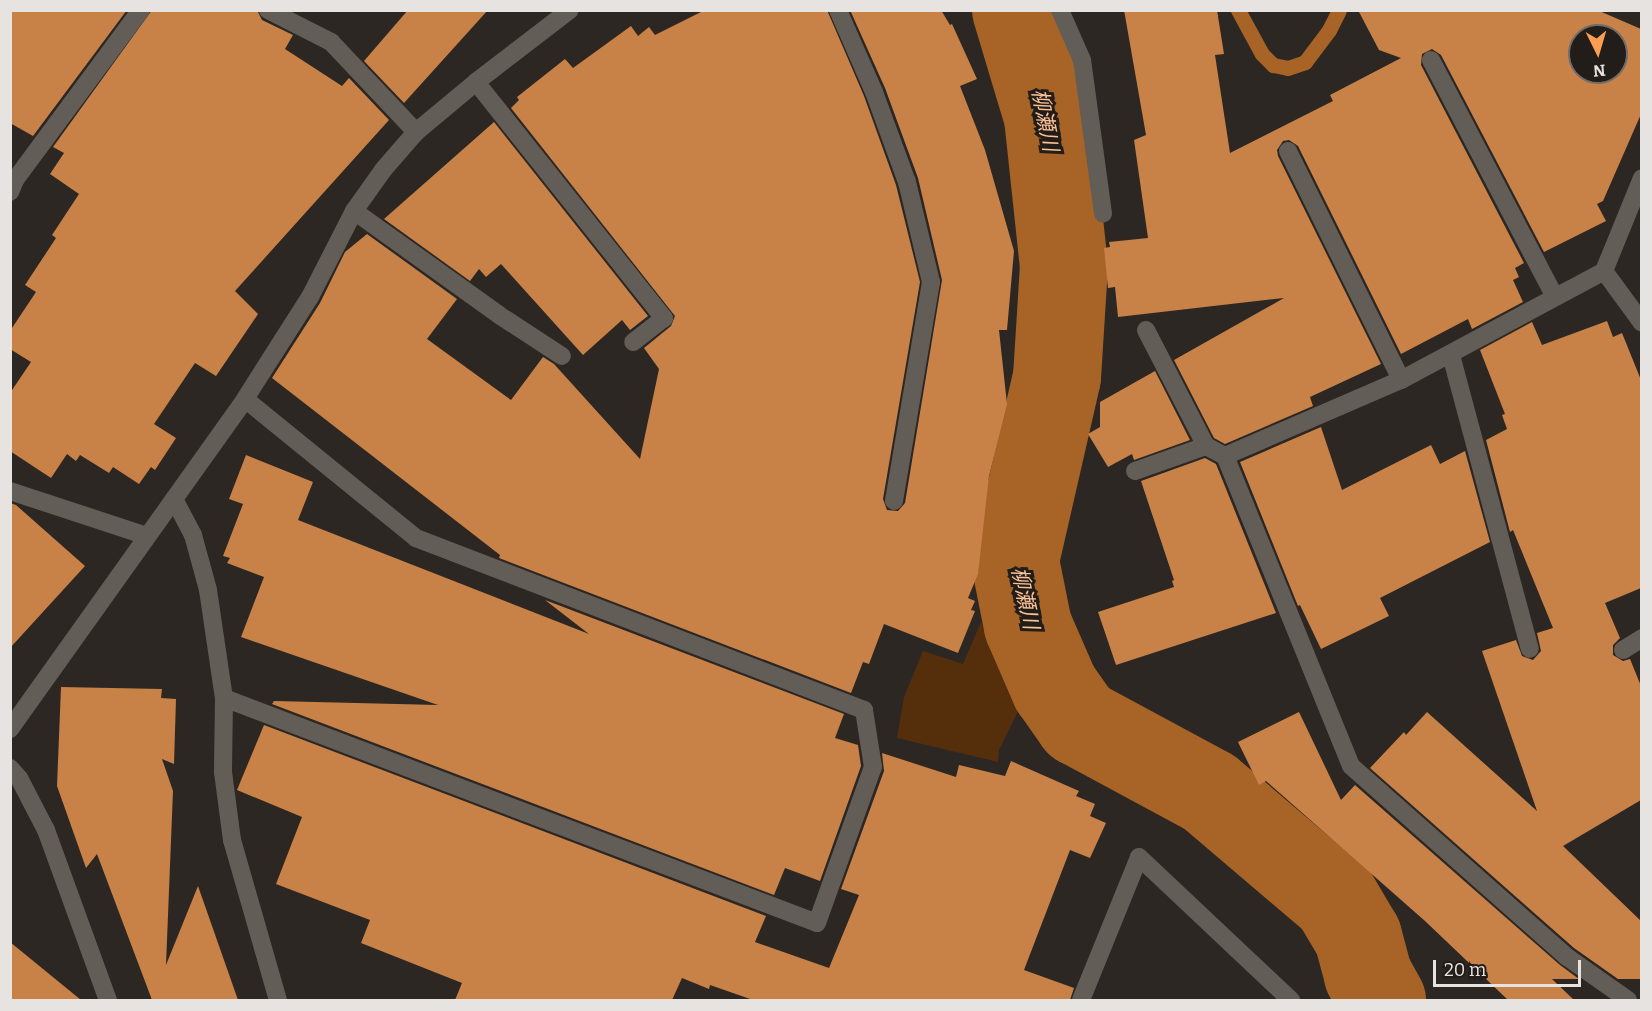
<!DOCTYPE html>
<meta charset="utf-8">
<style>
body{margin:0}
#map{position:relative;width:1652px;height:1011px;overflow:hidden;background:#2c2723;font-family:Bitter,"Noto Sans JP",serif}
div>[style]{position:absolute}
.green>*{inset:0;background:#552f0c}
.stream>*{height:15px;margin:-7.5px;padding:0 7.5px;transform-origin:7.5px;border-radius:7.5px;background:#a86327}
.river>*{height:88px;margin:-44px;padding:0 44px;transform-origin:44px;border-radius:44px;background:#a86327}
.building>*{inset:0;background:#c88147}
.minor>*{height:18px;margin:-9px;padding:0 9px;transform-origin:9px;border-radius:9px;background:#635d58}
span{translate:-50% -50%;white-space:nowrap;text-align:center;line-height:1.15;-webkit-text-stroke:6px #221d19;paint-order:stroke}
.water-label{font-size:21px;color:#fbc297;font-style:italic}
.frame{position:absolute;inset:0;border:12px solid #e7e3e0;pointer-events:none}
.north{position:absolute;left:1568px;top:24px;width:60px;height:60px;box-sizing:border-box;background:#221d19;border:2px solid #716c69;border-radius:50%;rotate:175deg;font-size:16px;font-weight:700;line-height:24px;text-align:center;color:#e7e3e0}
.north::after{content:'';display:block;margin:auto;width:21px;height:27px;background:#fb9e51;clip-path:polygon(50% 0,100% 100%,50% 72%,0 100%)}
.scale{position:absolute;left:1433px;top:960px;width:148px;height:27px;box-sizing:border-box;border:3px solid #e7e3e0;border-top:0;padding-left:8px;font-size:18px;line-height:21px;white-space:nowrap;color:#e7e3e0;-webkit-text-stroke:4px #221d19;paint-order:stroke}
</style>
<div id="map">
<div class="green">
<i style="clip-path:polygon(981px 622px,1018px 711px,999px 750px,998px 762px,897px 738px,904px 697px,923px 651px,963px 664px)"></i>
</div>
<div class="stream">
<i style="left:1238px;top:10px;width:50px;rotate:61.4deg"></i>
<i style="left:1262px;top:54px;width:16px;rotate:45deg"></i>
<i style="left:1273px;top:65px;width:15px;rotate:11deg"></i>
<i style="left:1288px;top:68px;width:18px;rotate:-19deg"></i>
<i style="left:1305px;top:62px;width:40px;rotate:-53deg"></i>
<i style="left:1329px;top:30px;width:22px;rotate:-63deg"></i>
</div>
<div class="river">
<i style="left:1016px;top:10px;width:112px;rotate:73.3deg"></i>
<i style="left:1048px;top:117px;width:150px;rotate:83.9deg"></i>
<i style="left:1064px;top:266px;width:111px;rotate:93.6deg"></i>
<i style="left:1057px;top:377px;width:189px;rotate:102.9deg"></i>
<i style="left:1015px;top:561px;width:66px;rotate:78.7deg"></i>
<i style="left:1028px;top:626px;width:68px;rotate:66.5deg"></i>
<i style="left:1055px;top:688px;width:42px;rotate:54.8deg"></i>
<i style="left:1079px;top:722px;width:148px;rotate:28.3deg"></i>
<i style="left:1209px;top:792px;width:167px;rotate:40.4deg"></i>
<i style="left:1336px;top:900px;width:43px;rotate:59.3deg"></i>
<i style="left:1358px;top:937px;width:39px;rotate:75deg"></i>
<i style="left:1368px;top:975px;width:29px;rotate:61deg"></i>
</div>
<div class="building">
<i style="clip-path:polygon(10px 10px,127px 10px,33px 136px,10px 123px)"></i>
<i style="clip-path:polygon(152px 10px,257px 10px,262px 20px,293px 35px,285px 49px,342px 86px,349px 78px,389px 120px,235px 291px,258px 314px,216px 376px,195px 363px,154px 424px,176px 438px,155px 470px,151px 467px,139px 484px,113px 467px,109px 473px,80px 455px,76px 461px,67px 454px,51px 478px,10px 451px,10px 393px,31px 362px,10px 349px,10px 331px,36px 292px,25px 285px,56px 238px,52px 235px,79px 194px,50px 174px,64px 153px,53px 147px)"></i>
<i style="clip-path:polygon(408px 10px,488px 10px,404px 103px,364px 61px)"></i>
<i style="clip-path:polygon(705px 10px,827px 10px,864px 96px,896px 185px,920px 282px,883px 499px,887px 510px,898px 511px,905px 503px,942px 280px,918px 178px,885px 88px,850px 10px,941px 10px,950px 25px,952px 24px,977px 79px,960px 86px,985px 150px,1014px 251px,1007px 330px,999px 330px,1007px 404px,989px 476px,978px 574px,968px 598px,975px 601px,971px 610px,975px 611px,958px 653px,884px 624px,869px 664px,863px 662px,851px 693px,499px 558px,500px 555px,272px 378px,320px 303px,345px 252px,367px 234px,457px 299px,427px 339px,511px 400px,543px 357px,554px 364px,640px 459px,659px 369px,644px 348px,671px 326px,675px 316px,511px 108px,519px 100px,517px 97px,565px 59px,573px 68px,631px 26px,638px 36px,649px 27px,655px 35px)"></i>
<i style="clip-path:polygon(evenodd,1124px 10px,1217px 10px,1224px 54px,1215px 55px,1230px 153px,1333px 101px,1330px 95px,1401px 58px,1379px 50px,1358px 10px,1597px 10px,1641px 29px,1641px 114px,1603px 201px,1597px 204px,1606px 221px,1544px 252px,1441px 55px,1432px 49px,1422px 54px,1421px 65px,1524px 263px,1515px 268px,1519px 277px,1513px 280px,1523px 302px,1472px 329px,1468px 319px,1401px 354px,1298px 146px,1289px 140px,1283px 141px,1277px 150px,1278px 156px,1381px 364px,1310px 397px,1313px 406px,1225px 444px,1214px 438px,1174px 360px,1284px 298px,1118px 317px,1115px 287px,1108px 288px,1104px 248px,1110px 247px,1109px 242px,1148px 238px,1134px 140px,1146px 135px,1124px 10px,1580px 36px,1616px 36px,1616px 72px,1580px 72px,1580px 36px)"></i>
<i style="clip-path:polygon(494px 122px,648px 316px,630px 330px,622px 320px,583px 355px,501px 264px,486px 277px,479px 269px,470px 281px,384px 219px)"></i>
<i style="clip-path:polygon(1607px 321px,1613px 337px,1622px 333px,1641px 380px,1641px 588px,1605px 603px,1620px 638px,1613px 645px,1613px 655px,1623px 661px,1630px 659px,1641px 686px,1641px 800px,1563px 846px,1641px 921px,1641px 979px,1618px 979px,1574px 948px,1370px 768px,1404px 732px,1406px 735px,1427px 712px,1537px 811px,1482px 651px,1516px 640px,1522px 656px,1533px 660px,1541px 651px,1537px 633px,1553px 628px,1513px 530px,1510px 532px,1486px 440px,1507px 429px,1502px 415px,1505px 414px,1480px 350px,1532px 322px,1542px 345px)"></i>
<i style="clip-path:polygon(1155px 371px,1190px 440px,1134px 460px,1132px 454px,1108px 467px,1088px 434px,1100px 427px,1100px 402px)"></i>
<i style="clip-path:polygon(1321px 427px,1342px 490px,1431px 445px,1440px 464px,1465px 451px,1490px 542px,1380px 598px,1389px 616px,1321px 649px,1300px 605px,1298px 606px,1240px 462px)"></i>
<i style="clip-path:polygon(246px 455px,313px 482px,298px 520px,589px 634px,545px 600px,844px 714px,835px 738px,858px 745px,861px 766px,820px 881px,785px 868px,774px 895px,272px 704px,274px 701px,438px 705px,241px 637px,264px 577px,227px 563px,230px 558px,223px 556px,243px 504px,229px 499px)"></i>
<i style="clip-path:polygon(1205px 458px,1216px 464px,1276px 613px,1116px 665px,1098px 612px,1174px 587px,1172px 581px,1174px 580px,1141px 481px)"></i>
<i style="clip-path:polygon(10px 503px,16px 505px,85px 566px,10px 648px)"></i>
<i style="clip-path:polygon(61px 687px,162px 689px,161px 698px,176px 699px,174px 764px,162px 759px,173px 791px,166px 965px,198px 886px,238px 1000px,152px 1000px,97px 854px,86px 868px,57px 786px)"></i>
<i style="clip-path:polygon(1299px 712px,1341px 800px,1355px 785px,1560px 965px,1579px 979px,1552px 979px,1574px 1000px,1508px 1000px,1425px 921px,1266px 781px,1259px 785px,1238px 742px)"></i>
<i style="clip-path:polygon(264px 725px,766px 916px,755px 942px,829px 968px,859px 895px,841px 889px,884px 771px,882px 753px,956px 777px,959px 765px,1005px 776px,1011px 761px,1079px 791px,1076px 796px,1095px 804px,1090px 816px,1106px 823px,1090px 858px,1070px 850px,1024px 970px,1074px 988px,1070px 1000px,753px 1000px,710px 985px,709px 989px,682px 978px,672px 1000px,455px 1000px,462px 983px,361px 943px,370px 920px,276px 884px,302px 817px,237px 790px)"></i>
<i style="clip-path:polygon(10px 942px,81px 1000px,10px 1000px)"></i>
</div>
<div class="minor">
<i style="left:268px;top:10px;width:71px;rotate:26.9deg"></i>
<i style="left:331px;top:42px;width:124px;rotate:46.6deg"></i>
<i style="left:838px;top:10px;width:90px;rotate:66.3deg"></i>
<i style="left:874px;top:92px;width:96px;rotate:69.9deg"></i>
<i style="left:907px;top:182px;width:103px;rotate:76.5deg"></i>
<i style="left:931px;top:282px;width:222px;rotate:99.6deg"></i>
<i style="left:1060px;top:10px;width:55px;rotate:66.3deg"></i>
<i style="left:1082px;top:60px;width:155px;rotate:82.2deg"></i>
<i style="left:1431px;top:60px;width:267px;rotate:62.4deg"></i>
<i style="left:476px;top:82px;width:302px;rotate:51.5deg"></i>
<i style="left:664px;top:318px;width:39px;rotate:142deg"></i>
<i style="left:1288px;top:151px;width:255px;rotate:63.7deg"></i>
<i style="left:10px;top:192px;width:13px;rotate:-67deg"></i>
<i style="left:15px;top:180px;width:212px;rotate:-53.5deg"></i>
<i style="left:354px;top:211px;width:178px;rotate:35.6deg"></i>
<i style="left:499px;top:315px;width:75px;rotate:33.1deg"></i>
<i style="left:1604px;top:271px;width:64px;rotate:53.8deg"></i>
<i style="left:1146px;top:330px;width:131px;rotate:62.7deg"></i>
<i style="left:1206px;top:446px;width:21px;rotate:28deg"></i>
<i style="left:1451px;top:355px;width:304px;rotate:75deg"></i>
<i style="left:1135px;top:471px;width:75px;rotate:-19.4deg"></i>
<i style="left:10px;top:491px;width:144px;rotate:18.2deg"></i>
<i style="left:174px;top:499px;width:41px;rotate:62.2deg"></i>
<i style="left:193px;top:535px;width:57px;rotate:74.7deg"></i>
<i style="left:208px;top:590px;width:109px;rotate:81.6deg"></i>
<i style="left:224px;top:698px;width:74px;rotate:90.8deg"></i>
<i style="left:223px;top:772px;width:69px;rotate:82.5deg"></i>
<i style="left:232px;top:840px;width:166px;rotate:74deg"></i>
<i style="left:1623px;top:650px;width:22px;rotate:-32deg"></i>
<i style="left:224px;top:698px;width:634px;rotate:20.78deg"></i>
<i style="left:817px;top:923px;width:166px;rotate:-70.3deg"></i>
<i style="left:873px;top:767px;width:58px;rotate:-99deg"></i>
<i style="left:864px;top:710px;width:480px;rotate:-159deg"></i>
<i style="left:416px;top:538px;width:220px;rotate:-140.9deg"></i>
<i style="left:10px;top:729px;width:405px;rotate:-54.5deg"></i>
<i style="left:245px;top:399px;width:121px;rotate:-57.5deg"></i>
<i style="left:310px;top:297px;width:97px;rotate:-62.9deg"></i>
<i style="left:354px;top:211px;width:50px;rotate:-54.7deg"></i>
<i style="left:383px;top:170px;width:50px;rotate:-49deg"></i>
<i style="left:416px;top:132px;width:78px;rotate:-39.8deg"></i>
<i style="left:476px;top:82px;width:118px;rotate:-37.5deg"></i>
<i style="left:10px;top:768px;width:13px;rotate:48deg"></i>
<i style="left:19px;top:778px;width:59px;rotate:62.6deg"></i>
<i style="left:46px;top:830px;width:181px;rotate:70deg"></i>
<i style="left:1081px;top:1000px;width:154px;rotate:-67.9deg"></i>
<i style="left:1139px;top:857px;width:209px;rotate:43.3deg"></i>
<i style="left:1628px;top:1000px;width:75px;rotate:-144.8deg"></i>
<i style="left:1567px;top:957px;width:288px;rotate:-138.5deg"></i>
<i style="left:1351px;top:766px;width:335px;rotate:-112.1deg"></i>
<i style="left:1225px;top:456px;width:192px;rotate:-23.4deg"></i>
<i style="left:1401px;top:380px;width:230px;rotate:-28.2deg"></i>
<i style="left:1604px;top:271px;width:100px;rotate:-67.8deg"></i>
</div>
<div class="water-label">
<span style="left:1045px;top:120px;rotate:79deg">柳瀬川</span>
<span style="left:1025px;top:598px;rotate:78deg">柳瀬川</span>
</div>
<div class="frame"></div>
<div class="north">N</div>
<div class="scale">20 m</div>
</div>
